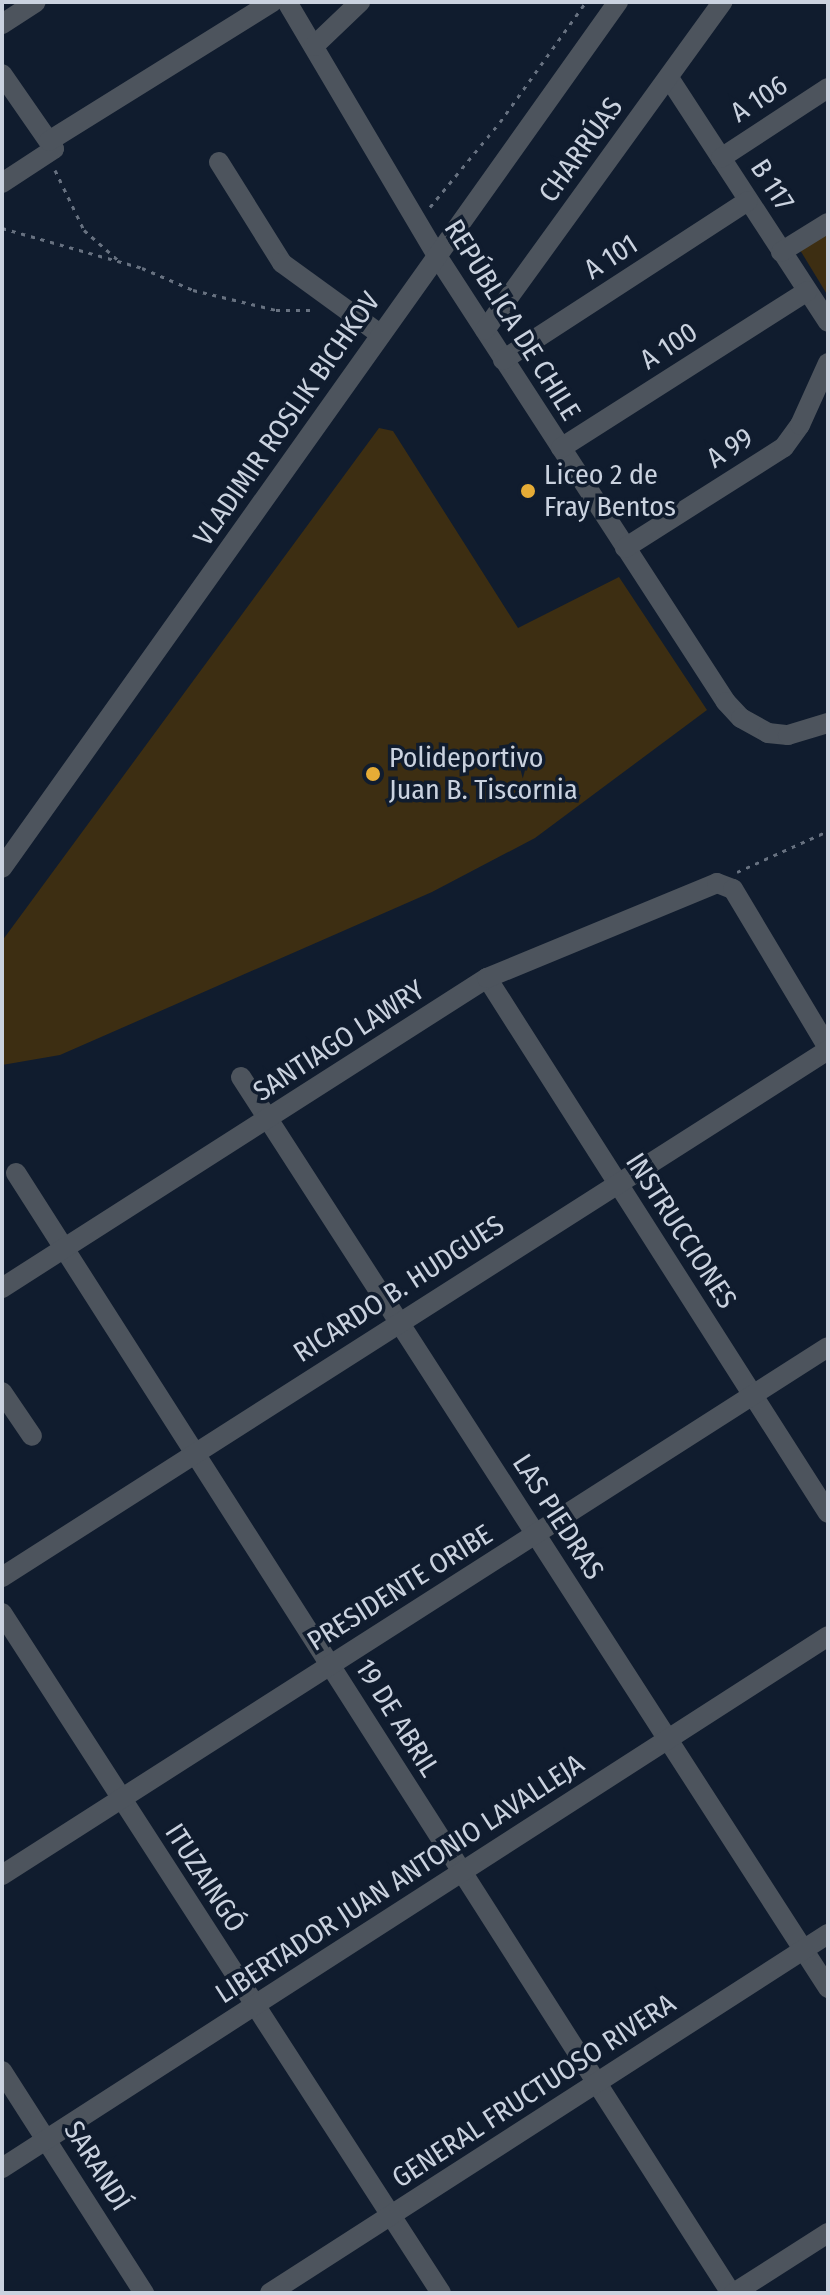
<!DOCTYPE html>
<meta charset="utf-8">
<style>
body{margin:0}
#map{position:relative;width:830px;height:2295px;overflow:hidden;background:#101c2e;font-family:"Fira Sans Condensed",sans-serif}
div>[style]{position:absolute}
.green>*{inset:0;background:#3d2e12}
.path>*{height:3px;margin-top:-1.5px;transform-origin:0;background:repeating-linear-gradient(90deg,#677180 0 4px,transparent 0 10px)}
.minor>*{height:20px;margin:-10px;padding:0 10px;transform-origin:10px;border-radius:10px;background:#4d545d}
.dots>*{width:22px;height:22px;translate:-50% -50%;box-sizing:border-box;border:4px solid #101c2e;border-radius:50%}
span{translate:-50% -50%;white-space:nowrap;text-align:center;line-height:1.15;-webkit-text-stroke:7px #101c2e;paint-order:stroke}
.street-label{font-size:28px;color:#cad2df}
.poi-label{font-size:28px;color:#cad2df}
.left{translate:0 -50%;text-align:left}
.frame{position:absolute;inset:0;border:4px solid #cad2df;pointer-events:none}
</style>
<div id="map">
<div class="green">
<i style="clip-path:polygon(828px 232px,828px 296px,800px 250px)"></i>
<i style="clip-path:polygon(379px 428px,393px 431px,518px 628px,619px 577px,707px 710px,535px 838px,432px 892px,60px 1055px,2px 1065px,2px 941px)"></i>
</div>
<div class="path">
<i style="left:55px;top:170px;width:67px;rotate:64.2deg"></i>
<i style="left:84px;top:230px;width:45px;rotate:41.4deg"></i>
<i style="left:430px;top:207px;width:110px;rotate:-50.5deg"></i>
<i style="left:500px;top:122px;width:148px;rotate:-54.4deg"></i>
<i style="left:2px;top:228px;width:146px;rotate:15.9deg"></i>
<i style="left:142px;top:268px;width:56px;rotate:23.3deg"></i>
<i style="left:193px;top:290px;width:85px;rotate:13.5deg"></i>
<i style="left:276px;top:310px;width:40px"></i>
<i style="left:737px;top:872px;width:100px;rotate:-24.3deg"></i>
</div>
<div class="minor">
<i style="left:287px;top:2px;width:295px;rotate:59.4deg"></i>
<i style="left:437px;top:256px;width:531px;rotate:57.06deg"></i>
<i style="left:726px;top:702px;width:22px;rotate:47deg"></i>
<i style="left:741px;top:718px;width:31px;rotate:29deg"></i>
<i style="left:768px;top:733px;width:20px;rotate:6deg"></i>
<i style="left:788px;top:735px;width:42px;rotate:-16.7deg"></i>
<i style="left:2px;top:24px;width:40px;rotate:-32.9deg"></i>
<i style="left:314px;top:46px;width:64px;rotate:-43.7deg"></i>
<i style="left:2px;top:74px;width:91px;rotate:55.3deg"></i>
<i style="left:54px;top:149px;width:62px;rotate:146.8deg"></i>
<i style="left:669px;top:78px;width:291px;rotate:56.9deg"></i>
<i style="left:49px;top:141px;width:263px;rotate:-31.9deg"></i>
<i style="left:721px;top:158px;width:128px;rotate:-33.2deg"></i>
<i style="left:219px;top:162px;width:119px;rotate:58deg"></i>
<i style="left:282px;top:263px;width:122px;rotate:36deg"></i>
<i style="left:781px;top:252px;width:55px;rotate:-31.7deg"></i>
<i style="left:485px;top:330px;width:405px;rotate:-54.1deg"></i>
<i style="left:503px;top:360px;width:292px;rotate:-33deg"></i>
<i style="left:561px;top:448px;width:292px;rotate:-32.5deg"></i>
<i style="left:625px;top:548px;width:188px;rotate:-32.4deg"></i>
<i style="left:784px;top:447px;width:27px;rotate:-54deg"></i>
<i style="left:800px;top:425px;width:68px;rotate:-65.7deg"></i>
<i style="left:2px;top:868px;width:1063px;rotate:-54.58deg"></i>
<i style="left:487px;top:978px;width:634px;rotate:57.49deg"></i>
<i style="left:241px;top:1077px;width:1084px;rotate:57.2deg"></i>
<i style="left:16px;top:1173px;width:1329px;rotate:57.45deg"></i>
<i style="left:2px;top:1288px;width:576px;rotate:-32.59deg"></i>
<i style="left:487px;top:978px;width:249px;rotate:-22.4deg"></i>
<i style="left:717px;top:883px;width:17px;rotate:21deg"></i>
<i style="left:733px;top:889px;width:185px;rotate:59.1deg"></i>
<i style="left:2px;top:1392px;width:53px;rotate:55.7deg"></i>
<i style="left:2px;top:1577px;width:980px;rotate:-32.54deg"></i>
<i style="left:2px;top:1613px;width:809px;rotate:57.15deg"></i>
<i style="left:2px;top:1875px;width:980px;rotate:-32.59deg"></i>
<i style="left:2px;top:2071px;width:264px;rotate:57.4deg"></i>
<i style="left:2px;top:2168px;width:982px;rotate:-32.78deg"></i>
<i style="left:270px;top:2293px;width:664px;rotate:-32.76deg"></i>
<i style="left:734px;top:2293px;width:112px;rotate:-32.6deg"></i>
</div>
<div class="dots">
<i style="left:528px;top:491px;background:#e6ac36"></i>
<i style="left:373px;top:774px;background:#e6ac36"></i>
</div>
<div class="street-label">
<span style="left:759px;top:99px;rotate:-33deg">A 106</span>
<span style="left:581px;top:150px;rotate:-54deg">CHARRÚAS</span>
<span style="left:772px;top:185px;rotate:57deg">B 117</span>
<span style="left:611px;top:257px;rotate:-33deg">A 101</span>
<span style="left:512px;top:320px;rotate:58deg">REPÚBLICA DE CHILE</span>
<span style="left:669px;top:346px;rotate:-33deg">A 100</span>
<span style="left:287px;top:419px;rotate:-55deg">VLADIMIR ROSLIK BICHKOV</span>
<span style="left:730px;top:448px;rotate:-33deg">A 99</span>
<span style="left:339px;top:1041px;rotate:-33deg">SANTIAGO LAWRY</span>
<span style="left:681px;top:1231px;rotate:57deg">INSTRUCCIONES</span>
<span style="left:399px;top:1289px;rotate:-33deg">RICARDO B. HUDGUES</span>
<span style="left:558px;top:1517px;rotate:57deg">LAS PIEDRAS</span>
<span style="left:400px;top:1588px;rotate:-32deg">PRESIDENTE ORIBE</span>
<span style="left:397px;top:1718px;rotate:58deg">19 DE ABRIL</span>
<span style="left:205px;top:1878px;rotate:57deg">ITUZAINGÓ</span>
<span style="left:400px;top:1879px;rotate:-33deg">LIBERTADOR JUAN ANTONIO LAVALLEJA</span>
<span style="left:534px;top:2091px;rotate:-33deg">GENERAL FRUCTUOSO RIVERA</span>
<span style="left:97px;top:2166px;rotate:58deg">SARANDÍ</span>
</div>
<div class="poi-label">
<span class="left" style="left:544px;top:491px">Liceo 2 de<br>Fray Bentos</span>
<span class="left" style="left:389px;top:774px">Polideportivo<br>Juan B. Tiscornia</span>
</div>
<div class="frame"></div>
</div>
